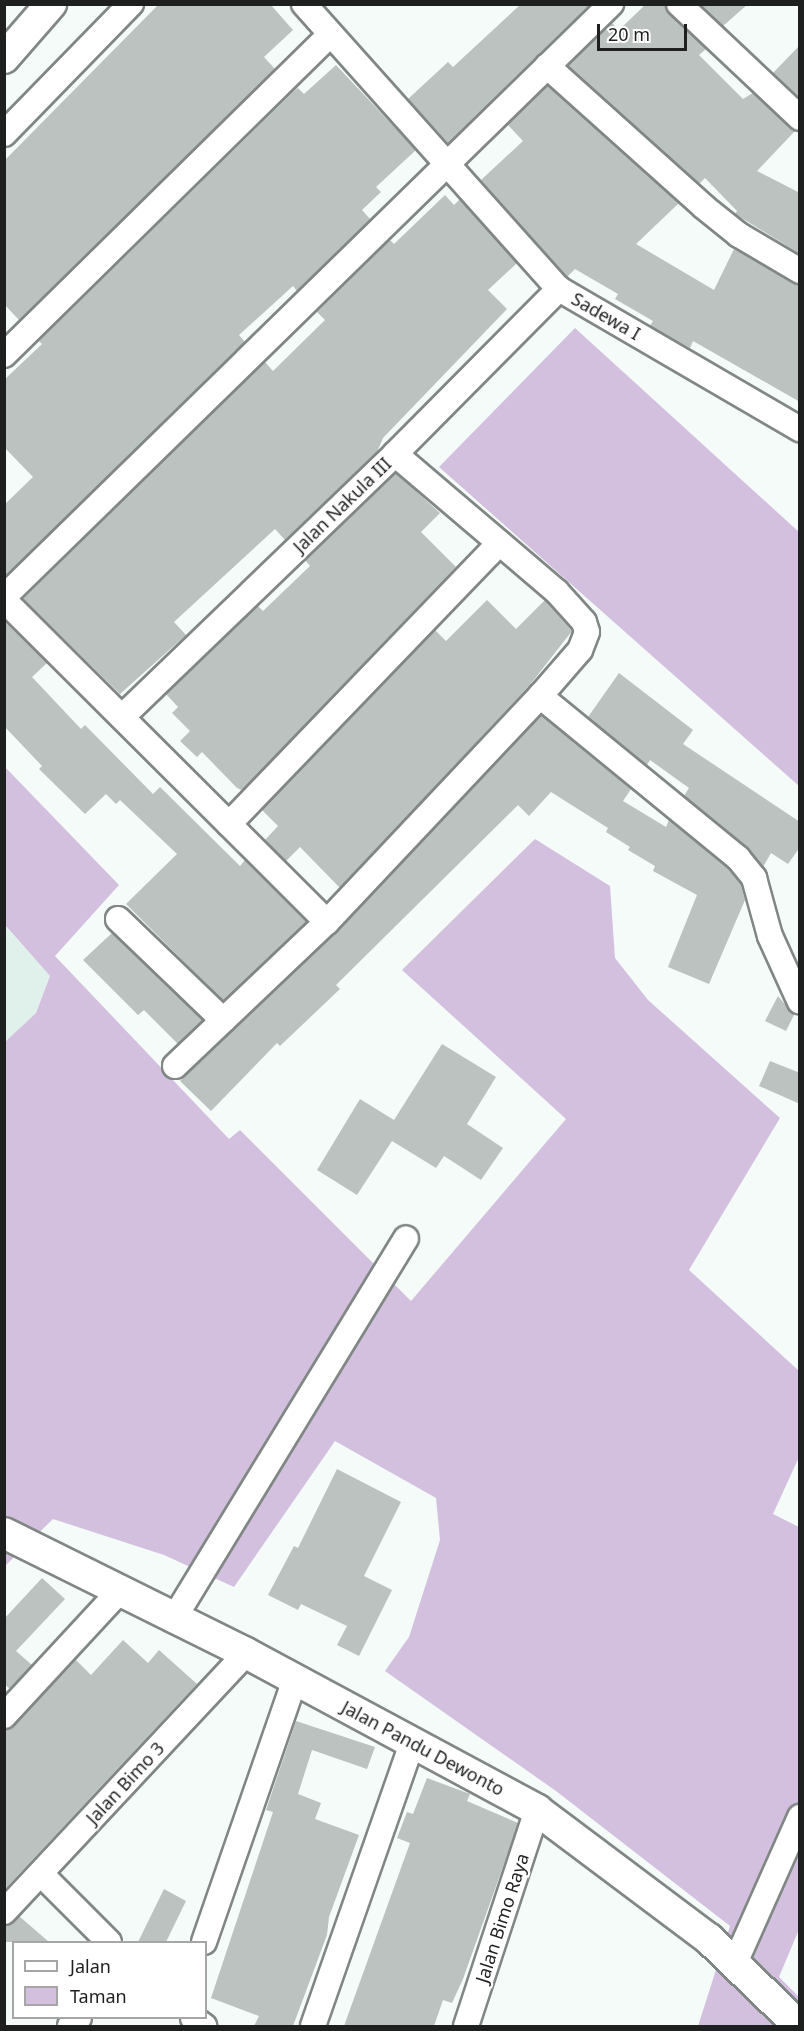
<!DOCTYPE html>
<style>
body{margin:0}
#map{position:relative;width:804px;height:2031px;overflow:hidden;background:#f4fbf8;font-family:"Noto Sans",sans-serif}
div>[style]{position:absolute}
.built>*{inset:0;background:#e0f0ea}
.green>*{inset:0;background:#d3c0df}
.building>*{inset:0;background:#bbc2bf}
.roads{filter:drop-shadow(2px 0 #808784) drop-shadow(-2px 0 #808784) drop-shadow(0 2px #808784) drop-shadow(0 -2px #808784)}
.minor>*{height:24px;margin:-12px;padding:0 12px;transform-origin:12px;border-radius:12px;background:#fff}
.tertiary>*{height:30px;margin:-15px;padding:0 15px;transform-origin:15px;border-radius:15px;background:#fff}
span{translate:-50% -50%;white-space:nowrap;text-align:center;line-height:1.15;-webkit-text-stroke:4.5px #fff;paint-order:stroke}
.street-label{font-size:18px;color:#1e201f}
.frame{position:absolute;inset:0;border:6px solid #1e201f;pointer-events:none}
.legend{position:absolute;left:12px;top:1941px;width:195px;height:78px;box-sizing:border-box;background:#fff;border:2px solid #a5a6a5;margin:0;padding:8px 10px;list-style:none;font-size:18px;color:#1e201f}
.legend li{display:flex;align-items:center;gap:12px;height:30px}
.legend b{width:30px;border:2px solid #a5a6a5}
.scale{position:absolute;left:597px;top:24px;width:90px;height:27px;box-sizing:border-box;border:3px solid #1e201f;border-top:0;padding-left:8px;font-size:18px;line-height:21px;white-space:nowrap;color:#1e201f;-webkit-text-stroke:4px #fff;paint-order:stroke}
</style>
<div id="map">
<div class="built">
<i style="clip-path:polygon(4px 925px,50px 976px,36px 1013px,5px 1042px)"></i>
</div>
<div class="green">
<i style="clip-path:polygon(575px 328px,799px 532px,799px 786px,439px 467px)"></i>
<i style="clip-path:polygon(5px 767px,119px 885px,55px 956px,229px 1139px,240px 1130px,411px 1301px,566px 1119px,402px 970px,535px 839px,610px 886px,615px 958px,648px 1000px,780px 1118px,689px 1270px,799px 1371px,799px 1457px,773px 1514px,799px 1527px,800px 1927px,779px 1977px,799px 1997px,799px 2026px,698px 2026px,730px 1926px,556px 1791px,385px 1671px,409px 1637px,440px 1540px,436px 1498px,335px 1441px,234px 1587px,164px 1555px,53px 1519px,5px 1566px,5px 1042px,36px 1013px,50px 976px,5px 925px)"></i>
</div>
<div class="building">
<i style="clip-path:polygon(159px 4px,270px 4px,293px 30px,264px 57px,275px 69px,19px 320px,4px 304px,4px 161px)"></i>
<i style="clip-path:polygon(521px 4px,590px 4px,448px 143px,408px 99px,448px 62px,453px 67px)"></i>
<i style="clip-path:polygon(646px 4px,665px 4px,669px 14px,706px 49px,699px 55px,743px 99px,753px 93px,795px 131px,757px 171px,800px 193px,800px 254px,735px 214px,737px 211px,705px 178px,699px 184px,568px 66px,612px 23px,619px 30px)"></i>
<i style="clip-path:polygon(700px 4px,748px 4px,723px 26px)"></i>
<i style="clip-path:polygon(800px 45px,800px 98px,773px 73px)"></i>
<i style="clip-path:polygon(336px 65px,416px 150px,376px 187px,381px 192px,362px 210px,370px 219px,297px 291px,293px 286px,239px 335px,245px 342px,4px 577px,4px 505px,33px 477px,4px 447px,4px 380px,42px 344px,39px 341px,295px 90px,298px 88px,304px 94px)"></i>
<i style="clip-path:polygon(548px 86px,679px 203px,636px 244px,714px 290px,734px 249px,800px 285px,800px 402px,693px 341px,690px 348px,650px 326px,653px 321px,615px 299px,618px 294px,575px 269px,567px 277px,481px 180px,523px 141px,508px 125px)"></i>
<i style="clip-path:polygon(445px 195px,454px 205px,460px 199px,517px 263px,488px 290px,507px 309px,383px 438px,377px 452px,285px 540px,275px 529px,174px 622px,186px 635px,120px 694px,23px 599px,265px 362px,273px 371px,325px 320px,317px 312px,390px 240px,394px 244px)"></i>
<i style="clip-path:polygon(396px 473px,440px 513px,421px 532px,456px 567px,242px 790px,237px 788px,202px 752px,197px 757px,180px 741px,190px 731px,172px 713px,178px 707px,166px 694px,258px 606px,263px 611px,310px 566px,305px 560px)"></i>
<i style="clip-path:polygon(487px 600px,516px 629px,545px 600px,572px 631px,529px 686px,340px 888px,300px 847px,286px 861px,265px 840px,278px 826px,262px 810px,435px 630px,446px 641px)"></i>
<i style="clip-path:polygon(4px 621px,47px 663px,32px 677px,81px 729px,85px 725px,153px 794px,160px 787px,240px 866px,245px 860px,307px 922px,223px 1001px,126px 904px,177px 854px,120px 800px,116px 804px,106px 794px,85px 814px,39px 769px,42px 766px,4px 726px)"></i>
<i style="clip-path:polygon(619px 673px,693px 730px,683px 744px,800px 822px,800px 847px,788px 864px,771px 853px,763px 867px,747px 847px,684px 796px,689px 788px,650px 760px,647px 765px,588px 717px)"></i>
<i style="clip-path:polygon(541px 715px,631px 789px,623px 801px,666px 827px,669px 820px,728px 868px,741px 885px,745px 900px,709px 984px,668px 967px,697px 895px,653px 871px,655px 866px,628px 850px,630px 847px,606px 832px,608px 828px,551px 792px,529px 816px,518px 805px,336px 985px,340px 989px,280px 1046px,277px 1043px,211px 1111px,180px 1081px,337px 932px)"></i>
<i style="clip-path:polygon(112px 933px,203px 1020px,178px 1044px,144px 1010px,138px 1015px,83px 960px)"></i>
<i style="clip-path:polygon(778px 996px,794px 1015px,786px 1031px,765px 1021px)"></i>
<i style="clip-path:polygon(442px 1044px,496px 1077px,467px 1124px,503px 1148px,481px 1180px,444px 1156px,436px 1168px,392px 1141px,357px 1195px,317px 1170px,360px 1099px,394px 1120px)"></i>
<i style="clip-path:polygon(770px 1061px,800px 1073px,800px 1104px,759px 1086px)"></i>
<i style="clip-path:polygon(337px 1469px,401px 1502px,364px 1576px,392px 1590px,359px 1656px,337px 1645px,347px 1626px,301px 1604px,298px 1610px,268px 1595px,294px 1546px,298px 1548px)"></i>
<i style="clip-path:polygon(42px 1578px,65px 1599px,16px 1651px,32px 1665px,10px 1689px,4px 1684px,4px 1619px)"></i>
<i style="clip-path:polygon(123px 1640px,148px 1663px,159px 1650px,197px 1684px,4px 1890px,4px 1732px,76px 1660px,91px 1675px)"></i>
<i style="clip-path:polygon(296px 1721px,375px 1747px,367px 1769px,312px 1750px,298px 1794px,321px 1803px,315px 1819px,359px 1835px,329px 1917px,327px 1935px,293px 2026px,254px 2026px,259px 2016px,211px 1998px,273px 1812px,266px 1810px)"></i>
<i style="clip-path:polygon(427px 1778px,470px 1794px,467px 1801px,518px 1823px,510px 1847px,463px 1979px,452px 2003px,443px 2000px,434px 2026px,344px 2026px,410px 1843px,397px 1838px,407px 1812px,413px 1814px)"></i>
<i style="clip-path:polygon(164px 1889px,186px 1901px,166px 1942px,138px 1942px)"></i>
<i style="clip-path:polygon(19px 1916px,49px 1942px,4px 1942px,4px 1928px)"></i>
</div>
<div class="roads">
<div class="minor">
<i style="left:304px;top:4px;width:382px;rotate:48.2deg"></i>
<i style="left:559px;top:289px;width:279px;rotate:30.2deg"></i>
<i style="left:679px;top:4px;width:166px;rotate:43.3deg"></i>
<i style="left:547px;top:66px;width:211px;rotate:41.9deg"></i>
<i style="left:704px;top:207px;width:45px;rotate:38.7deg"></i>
<i style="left:739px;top:235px;width:71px;rotate:30.5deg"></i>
<i style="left:4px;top:134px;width:182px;rotate:-45.7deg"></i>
<i style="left:4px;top:355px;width:457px;rotate:-44.5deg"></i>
<i style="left:395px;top:454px;width:213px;rotate:40.4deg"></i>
<i style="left:557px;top:592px;width:40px;rotate:48deg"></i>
<i style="left:584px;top:622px;width:10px;rotate:73deg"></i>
<i style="left:587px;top:632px;width:19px;rotate:111deg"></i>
<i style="left:580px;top:650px;width:61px;rotate:131deg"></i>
<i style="left:540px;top:696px;width:256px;rotate:39.3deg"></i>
<i style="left:738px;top:858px;width:26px;rotate:51deg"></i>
<i style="left:754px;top:878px;width:60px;rotate:74.6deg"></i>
<i style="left:770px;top:936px;width:72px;rotate:65.6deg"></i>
<i style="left:4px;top:597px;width:849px;rotate:-44.33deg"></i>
<i style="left:4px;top:600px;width:456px;rotate:44.9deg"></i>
<i style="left:122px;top:717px;width:379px;rotate:-43.9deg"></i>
<i style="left:395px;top:454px;width:233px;rotate:-45.2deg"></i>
<i style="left:229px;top:824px;width:390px;rotate:-46.1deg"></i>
<i style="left:118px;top:919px;width:146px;rotate:43.9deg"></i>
<i style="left:175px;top:1066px;width:209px;rotate:-43.5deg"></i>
<i style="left:327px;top:922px;width:311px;rotate:-46.7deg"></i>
<i style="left:173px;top:1620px;width:447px;rotate:-58.6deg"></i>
<i style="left:4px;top:1716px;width:169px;rotate:-47.2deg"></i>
<i style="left:41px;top:1874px;width:96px;rotate:45deg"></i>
<i style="left:4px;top:1912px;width:354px;rotate:-46.9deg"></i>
<i style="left:204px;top:1942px;width:278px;rotate:-70.9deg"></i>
<i style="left:735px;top:1963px;width:160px;rotate:-66deg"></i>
<i style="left:193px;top:2018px;width:14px;rotate:36deg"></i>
<i style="left:70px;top:2026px;width:12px;rotate:-42deg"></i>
<i style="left:313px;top:2026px;width:302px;rotate:-70.7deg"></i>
<i style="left:466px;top:2026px;width:227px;rotate:-71.8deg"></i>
</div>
<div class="tertiary">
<i style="left:4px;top:58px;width:72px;rotate:-49deg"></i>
<i style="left:4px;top:1533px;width:270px;rotate:26.4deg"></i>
<i style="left:246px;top:1653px;width:331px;rotate:28.3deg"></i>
<i style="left:537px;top:1810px;width:215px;rotate:36.9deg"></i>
<i style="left:709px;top:1939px;width:125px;rotate:44deg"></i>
</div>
</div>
<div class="street-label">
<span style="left:606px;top:316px;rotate:30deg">Sadewa I</span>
<span style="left:342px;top:505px;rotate:-44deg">Jalan Nakula III</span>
<span style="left:423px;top:1748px;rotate:28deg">Jalan Pandu Dewonto</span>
<span style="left:125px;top:1783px;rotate:-47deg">Jalan Bimo 3</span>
<span style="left:502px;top:1918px;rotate:-72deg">Jalan Bimo Raya</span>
</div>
<div class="frame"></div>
<ul class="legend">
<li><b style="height:8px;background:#fff"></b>Jalan</li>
<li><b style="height:16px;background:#d3c0df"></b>Taman</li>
</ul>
<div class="scale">20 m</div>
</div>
